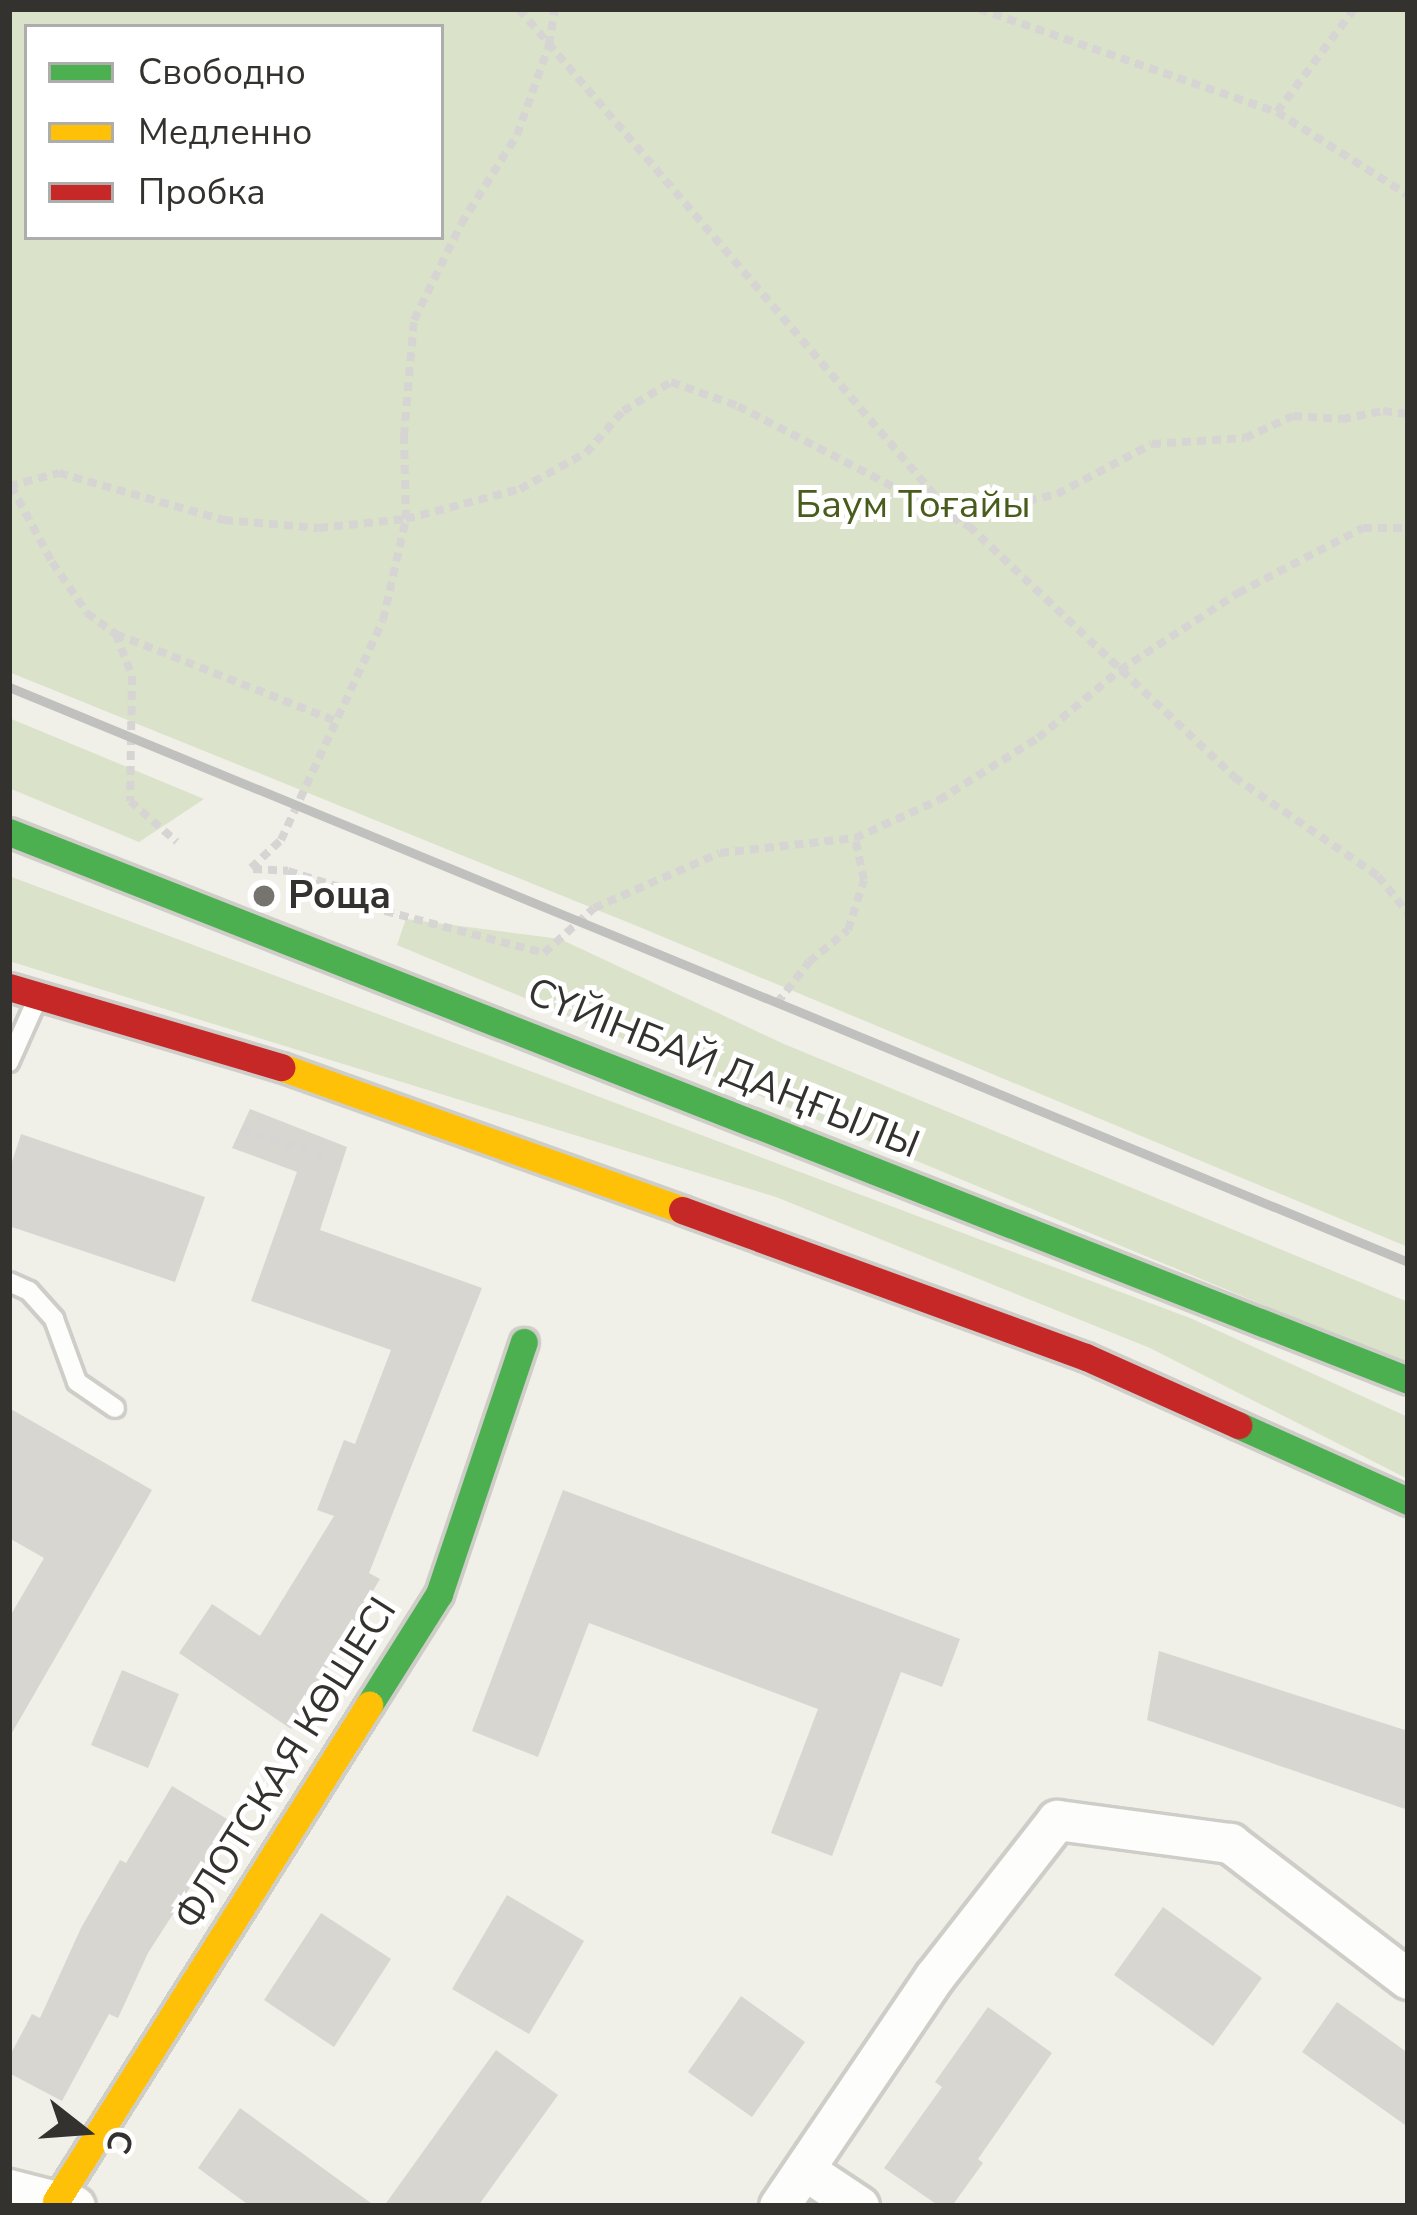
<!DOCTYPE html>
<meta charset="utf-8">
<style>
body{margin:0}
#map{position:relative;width:1417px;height:2215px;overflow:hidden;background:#f0efe8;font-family:"Nunito Sans",sans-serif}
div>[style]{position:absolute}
.green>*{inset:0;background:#dae2c9}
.building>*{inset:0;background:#d7d6d1}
.path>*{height:8px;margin-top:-4px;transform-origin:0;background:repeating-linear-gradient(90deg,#d6d5d3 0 9px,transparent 0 15px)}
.roads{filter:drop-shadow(3px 0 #cecdc8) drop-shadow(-3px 0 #cecdc8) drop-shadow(0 3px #cecdc8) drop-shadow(0 -3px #cecdc8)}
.lane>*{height:18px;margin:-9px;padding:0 9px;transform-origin:9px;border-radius:9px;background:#fdfdfc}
.street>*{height:39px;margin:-19.5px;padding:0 19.5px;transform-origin:19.5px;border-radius:19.5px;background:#fdfdfc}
.fast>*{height:27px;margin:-13.5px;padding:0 13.5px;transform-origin:13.5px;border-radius:13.5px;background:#4caf50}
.slow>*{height:27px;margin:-13.5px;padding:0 13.5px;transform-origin:13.5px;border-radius:13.5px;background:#ffc107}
.jam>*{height:27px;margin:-13.5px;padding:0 13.5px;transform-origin:13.5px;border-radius:13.5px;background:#c62828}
.rail>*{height:9px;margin:-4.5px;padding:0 4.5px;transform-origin:4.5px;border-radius:4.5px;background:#c0c0be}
.dots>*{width:33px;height:33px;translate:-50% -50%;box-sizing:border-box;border:6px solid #fff;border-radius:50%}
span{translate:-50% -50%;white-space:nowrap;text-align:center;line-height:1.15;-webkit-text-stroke:10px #fff;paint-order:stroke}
.park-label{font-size:39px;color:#495c1c}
.poi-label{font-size:39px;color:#33322e;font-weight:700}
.left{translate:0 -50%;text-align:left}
.street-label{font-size:39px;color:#33322e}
.frame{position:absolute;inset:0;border:12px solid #33322e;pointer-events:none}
.legend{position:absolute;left:24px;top:24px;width:420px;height:216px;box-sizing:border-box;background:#fff;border:3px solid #adadab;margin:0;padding:15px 21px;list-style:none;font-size:36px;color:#33322e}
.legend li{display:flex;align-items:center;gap:24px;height:60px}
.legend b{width:60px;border:3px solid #adadab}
.north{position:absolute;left:24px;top:2071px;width:120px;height:120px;-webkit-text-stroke:9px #fff;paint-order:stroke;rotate:107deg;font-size:33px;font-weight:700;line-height:48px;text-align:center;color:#33322e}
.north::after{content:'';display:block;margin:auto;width:42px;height:54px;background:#33322e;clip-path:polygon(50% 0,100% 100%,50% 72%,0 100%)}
</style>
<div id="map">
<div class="green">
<i style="clip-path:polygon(evenodd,9px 9px,1408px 9px,1408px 1247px,637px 926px,9px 672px,9px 9px,27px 27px,441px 27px,441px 237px,27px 237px,27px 27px)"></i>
<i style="clip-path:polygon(9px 718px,204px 799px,139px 842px,9px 788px)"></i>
<i style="clip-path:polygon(9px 876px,1190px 1318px,1408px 1417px,1408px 1479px,1150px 1348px,776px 1197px,9px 961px)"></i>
<i style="clip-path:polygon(406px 919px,560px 939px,784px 1044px,1408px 1302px,1408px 1365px,397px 945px)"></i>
</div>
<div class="building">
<i style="clip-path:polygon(250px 1109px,347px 1147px,320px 1230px,482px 1288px,369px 1573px,380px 1579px,291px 1729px,179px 1653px,212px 1604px,260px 1636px,334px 1516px,317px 1510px,344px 1440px,355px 1444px,391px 1350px,251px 1301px,297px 1172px,232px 1148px)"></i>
<i style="clip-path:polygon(21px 1134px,205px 1197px,175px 1282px,9px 1226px,9px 1171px)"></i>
<i style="clip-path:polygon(9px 1408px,152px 1490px,9px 1738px,9px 1618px,44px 1558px,9px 1538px)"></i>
<i style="clip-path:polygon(563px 1490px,960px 1639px,942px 1687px,901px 1672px,832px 1856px,771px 1833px,818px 1709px,589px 1623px,538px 1757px,472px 1731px)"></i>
<i style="clip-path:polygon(1159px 1651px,1408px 1731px,1408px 1810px,1147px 1720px)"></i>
<i style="clip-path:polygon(122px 1670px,179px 1694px,148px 1768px,91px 1745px)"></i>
<i style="clip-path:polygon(172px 1786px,232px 1822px,148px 1953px,118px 2018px,109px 2014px,62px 2101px,9px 2073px,9px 2057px,32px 2014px,40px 2018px,81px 1928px,120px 1860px,126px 1863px)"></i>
<i style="clip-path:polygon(507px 1895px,584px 1941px,529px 2034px,452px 1989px)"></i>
<i style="clip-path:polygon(1163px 1907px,1262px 1978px,1213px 2046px,1114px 1975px)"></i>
<i style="clip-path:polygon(321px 1913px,391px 1959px,334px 2047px,264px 2000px)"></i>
<i style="clip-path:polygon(741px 1996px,805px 2042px,752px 2117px,688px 2072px)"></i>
<i style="clip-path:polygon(1337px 2002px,1408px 2053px,1408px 2127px,1302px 2052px)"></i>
<i style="clip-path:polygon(988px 2007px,1052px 2053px,978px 2159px,983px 2163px,952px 2206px,939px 2206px,884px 2168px,942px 2087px,935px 2082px)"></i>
<i style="clip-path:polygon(496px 2050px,558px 2095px,478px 2206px,384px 2206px)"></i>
<i style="clip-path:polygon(240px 2108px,375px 2206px,250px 2206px,198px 2168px)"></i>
</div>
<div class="path">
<i style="left:519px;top:9px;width:671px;rotate:49.47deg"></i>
<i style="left:955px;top:519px;width:105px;rotate:-13.8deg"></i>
<i style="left:1057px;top:494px;width:107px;rotate:-27.8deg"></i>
<i style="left:1152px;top:444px;width:93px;rotate:-3.7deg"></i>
<i style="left:1245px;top:438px;width:53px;rotate:-24.6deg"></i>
<i style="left:1293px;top:416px;width:49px;rotate:3.5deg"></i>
<i style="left:1342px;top:419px;width:42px;rotate:-11deg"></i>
<i style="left:1383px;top:411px;width:25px;rotate:7deg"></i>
<i style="left:979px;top:9px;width:315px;rotate:19.1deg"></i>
<i style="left:1277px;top:112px;width:155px;rotate:32.4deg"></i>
<i style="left:1277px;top:112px;width:129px;rotate:-53.2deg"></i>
<i style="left:9px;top:486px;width:52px;rotate:-14.6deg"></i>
<i style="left:59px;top:473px;width:172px;rotate:15.9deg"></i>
<i style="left:224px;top:520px;width:95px;rotate:4.8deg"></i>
<i style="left:319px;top:528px;width:87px;rotate:-5.9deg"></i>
<i style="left:406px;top:519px;width:118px;rotate:-14.7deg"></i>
<i style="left:520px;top:489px;width:75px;rotate:-28.6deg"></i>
<i style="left:586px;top:453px;width:56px;rotate:-48.6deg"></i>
<i style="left:623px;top:411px;width:56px;rotate:-31.1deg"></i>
<i style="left:671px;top:382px;width:71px;rotate:19.7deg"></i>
<i style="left:738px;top:406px;width:260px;rotate:27.5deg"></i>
<i style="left:969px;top:526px;width:365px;rotate:43.4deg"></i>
<i style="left:1234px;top:777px;width:175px;rotate:34.5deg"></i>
<i style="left:1378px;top:876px;width:48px;rotate:51deg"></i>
<i style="left:11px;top:486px;width:86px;rotate:61.7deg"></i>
<i style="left:52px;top:562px;width:62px;rotate:55.5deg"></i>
<i style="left:87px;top:613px;width:36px;rotate:36deg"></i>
<i style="left:116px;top:634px;width:237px;rotate:21.6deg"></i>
<i style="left:116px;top:634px;width:45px;rotate:69.1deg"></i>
<i style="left:132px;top:676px;width:125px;rotate:90.9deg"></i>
<i style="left:130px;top:801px;width:62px;rotate:41.1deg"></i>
<i style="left:251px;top:868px;width:41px;rotate:-43deg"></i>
<i style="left:281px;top:840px;width:242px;rotate:-65.1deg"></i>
<i style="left:383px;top:620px;width:104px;rotate:-77.2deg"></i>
<i style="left:406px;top:519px;width:83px;rotate:-91.4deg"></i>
<i style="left:404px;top:436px;width:116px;rotate:-85.1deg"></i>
<i style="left:414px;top:320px;width:107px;rotate:-63.9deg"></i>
<i style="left:461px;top:224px;width:105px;rotate:-57.8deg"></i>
<i style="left:517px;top:135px;width:96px;rotate:-70.4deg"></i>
<i style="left:549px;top:45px;width:36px;rotate:-81deg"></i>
<i style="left:253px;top:869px;width:35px;rotate:3deg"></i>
<i style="left:288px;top:871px;width:104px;rotate:17.4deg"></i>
<i style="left:387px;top:902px;width:14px;rotate:73deg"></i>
<i style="left:298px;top:888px;width:254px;rotate:14.8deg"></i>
<i style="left:544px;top:953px;width:67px;rotate:-42deg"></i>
<i style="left:594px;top:908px;width:137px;rotate:-23.6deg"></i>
<i style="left:720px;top:853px;width:136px;rotate:-6.3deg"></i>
<i style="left:855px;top:838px;width:92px;rotate:-24.3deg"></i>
<i style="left:939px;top:800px;width:117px;rotate:-32.1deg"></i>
<i style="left:1038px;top:738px;width:107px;rotate:-39.7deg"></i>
<i style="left:1120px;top:670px;width:141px;rotate:-33.1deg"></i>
<i style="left:1238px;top:593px;width:141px;rotate:-27.5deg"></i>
<i style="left:1363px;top:528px;width:45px"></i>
<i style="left:777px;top:1003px;width:52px;rotate:-52deg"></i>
<i style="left:809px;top:962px;width:50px;rotate:-39.4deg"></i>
<i style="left:848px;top:930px;width:52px;rotate:-72.3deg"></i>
<i style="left:864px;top:880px;width:43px;rotate:-102.1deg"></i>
<i style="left:242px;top:1130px;width:91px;rotate:17.8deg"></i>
</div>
<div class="roads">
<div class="lane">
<i style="left:9px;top:1062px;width:61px;rotate:-65.9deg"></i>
<i style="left:9px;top:1282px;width:22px;rotate:24deg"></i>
<i style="left:29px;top:1291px;width:38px;rotate:48deg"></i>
<i style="left:54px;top:1319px;width:67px;rotate:69.9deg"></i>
<i style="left:77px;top:1382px;width:46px;rotate:34.4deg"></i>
</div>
<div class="street">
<i style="left:805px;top:2170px;width:65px;rotate:33.7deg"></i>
<i style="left:9px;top:2189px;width:68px;rotate:14.4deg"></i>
<i style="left:779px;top:2206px;width:278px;rotate:-55.9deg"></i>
<i style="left:935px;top:1976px;width:198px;rotate:-52deg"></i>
<i style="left:1057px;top:1820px;width:175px;rotate:7.6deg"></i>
<i style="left:1230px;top:1843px;width:224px;rotate:37.4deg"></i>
</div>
<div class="fast">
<i style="left:9px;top:832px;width:1502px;rotate:21.39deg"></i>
<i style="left:1238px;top:1425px;width:186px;rotate:24.1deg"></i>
<i style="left:369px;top:1705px;width:131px;rotate:-57.8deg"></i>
<i style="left:439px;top:1594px;width:266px;rotate:-71.4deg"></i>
</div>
<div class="slow">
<i style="left:281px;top:1067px;width:426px;rotate:19.6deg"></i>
<i style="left:56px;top:2201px;width:587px;rotate:-57.75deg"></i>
</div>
<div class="jam">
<i style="left:9px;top:987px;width:284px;rotate:16.4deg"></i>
<i style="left:682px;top:1210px;width:430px;rotate:20deg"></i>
<i style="left:1086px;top:1357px;width:167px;rotate:24.1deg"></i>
</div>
</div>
<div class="rail">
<i style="left:9px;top:687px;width:1513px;rotate:22.34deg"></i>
</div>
<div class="dots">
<i style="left:264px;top:896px;background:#75746f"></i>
</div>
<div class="park-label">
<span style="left:913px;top:505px">Баум Тоғайы</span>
</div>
<div class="poi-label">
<span class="left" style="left:288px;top:896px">Роща</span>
</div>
<div class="street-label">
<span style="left:723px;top:1069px;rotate:22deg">СҮЙІНБАЙ ДАҢҒЫЛЫ</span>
<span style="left:286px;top:1764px;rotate:-58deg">ФЛОТСКАЯ КӨШЕСІ</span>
</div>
<div class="frame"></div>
<ul class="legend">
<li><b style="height:15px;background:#4caf50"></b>Свободно</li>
<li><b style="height:15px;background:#ffc107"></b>Медленно</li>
<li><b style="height:15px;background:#c62828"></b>Пробка</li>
</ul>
<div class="north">С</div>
</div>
